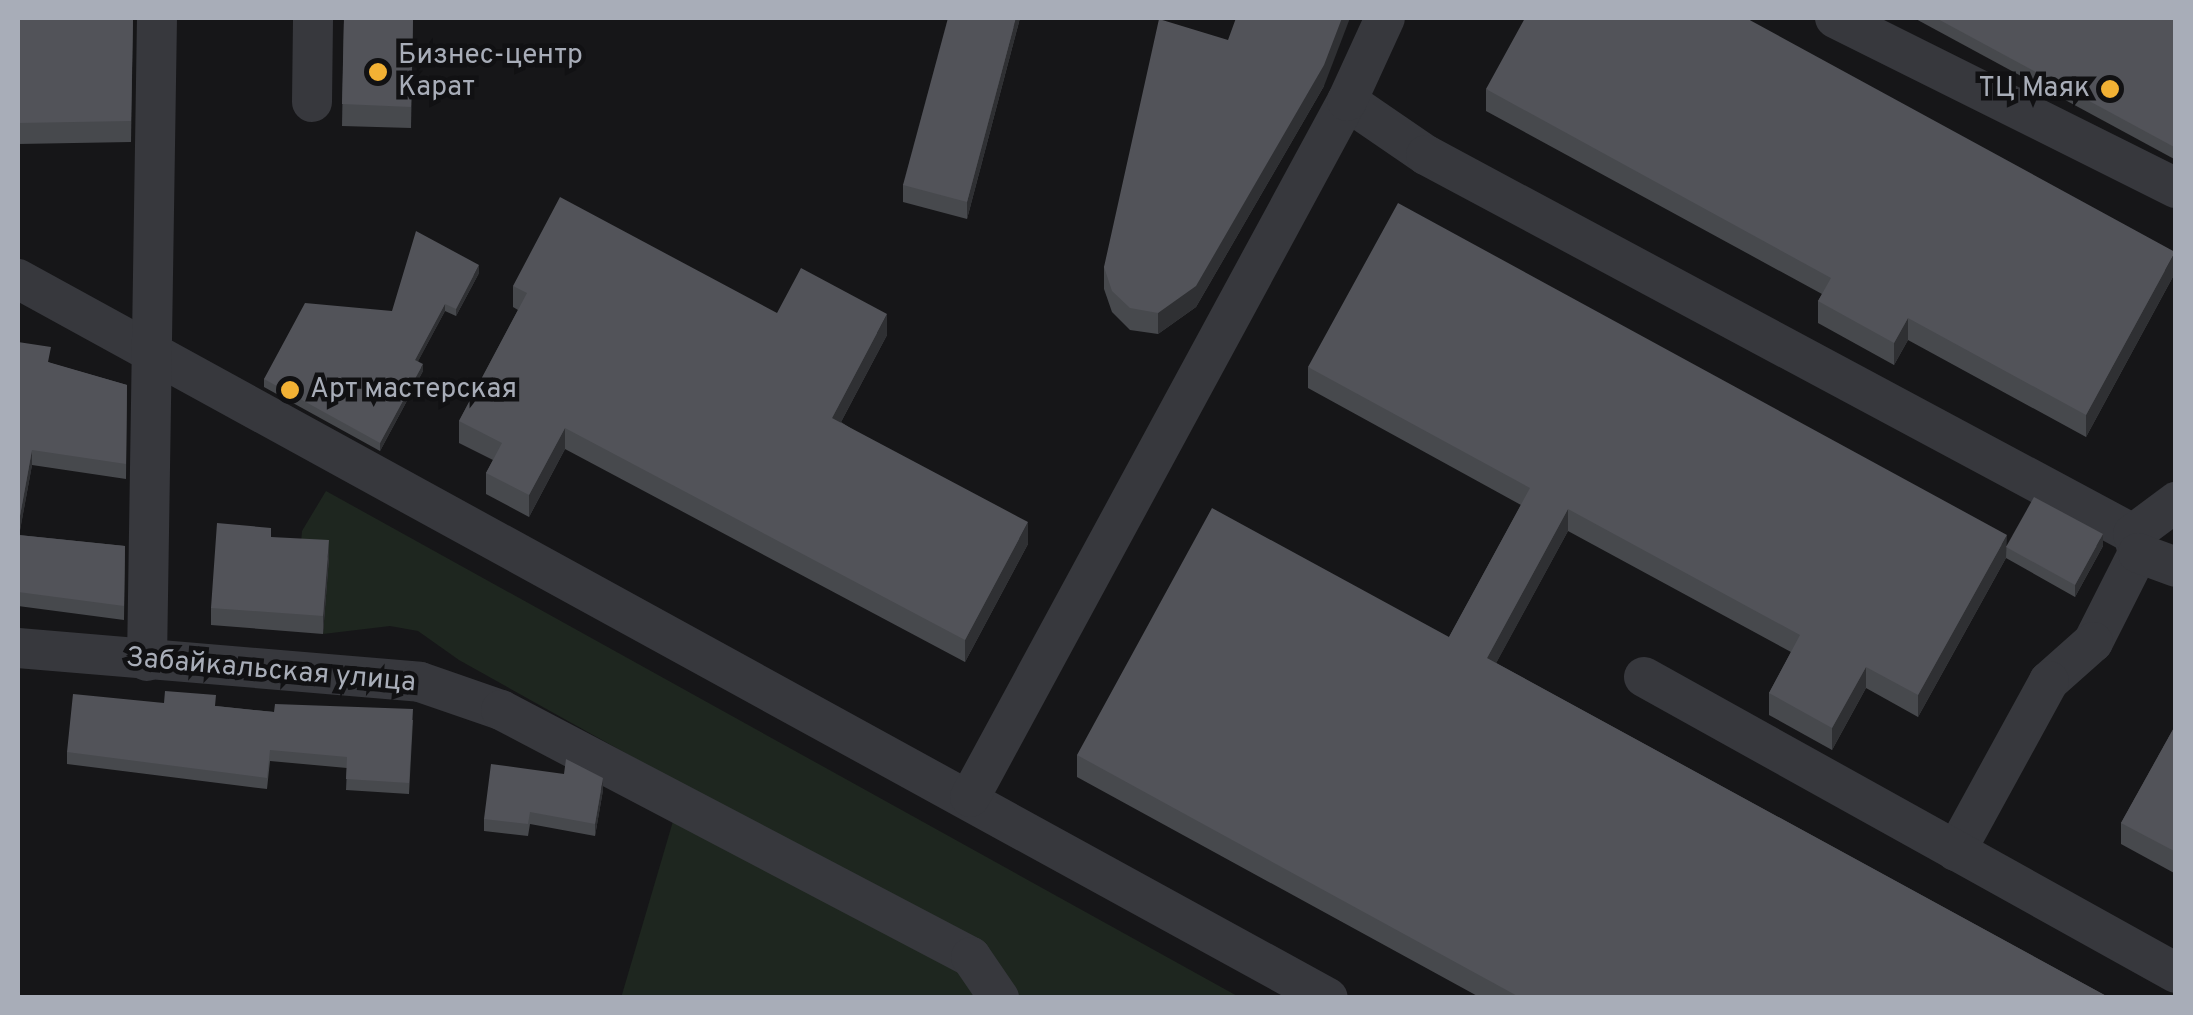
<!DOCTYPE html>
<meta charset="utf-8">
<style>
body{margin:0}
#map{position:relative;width:2193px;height:1015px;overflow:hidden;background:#161618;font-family:Overpass,sans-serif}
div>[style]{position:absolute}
.green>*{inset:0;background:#1e261f}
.minor>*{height:40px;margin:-20px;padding:0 20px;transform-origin:20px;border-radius:20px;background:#37383d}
.wall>*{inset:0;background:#47494d}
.shaded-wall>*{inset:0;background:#2f3033}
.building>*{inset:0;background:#525359}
.dots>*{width:28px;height:28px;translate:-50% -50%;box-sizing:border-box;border:5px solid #111113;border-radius:50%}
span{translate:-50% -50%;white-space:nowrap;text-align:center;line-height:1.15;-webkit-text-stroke:9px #111113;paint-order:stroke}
.poi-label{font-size:28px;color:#a8adb8}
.left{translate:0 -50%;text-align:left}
.right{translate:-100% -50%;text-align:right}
.street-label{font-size:28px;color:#a8adb8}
.frame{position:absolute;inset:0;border:20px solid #a8adb8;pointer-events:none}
</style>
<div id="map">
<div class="green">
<i style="clip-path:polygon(326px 491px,1239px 997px,1019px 997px,1004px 971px,976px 949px,459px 660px,418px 631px,390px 626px,323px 634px,329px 558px,300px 555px,302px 531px)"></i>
<i style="clip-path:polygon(676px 811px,956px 966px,990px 998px,621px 998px)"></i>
</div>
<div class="minor">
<i style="left:1835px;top:18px;width:381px;rotate:26.5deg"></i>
<i style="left:1347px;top:101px;width:96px;rotate:34.4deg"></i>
<i style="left:1426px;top:155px;width:802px;rotate:28.19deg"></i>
<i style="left:2133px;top:534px;width:20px;rotate:75deg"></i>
<i style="left:2138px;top:553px;width:100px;rotate:116.8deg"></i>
<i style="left:2093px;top:642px;width:59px;rotate:138.4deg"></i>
<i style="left:2049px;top:681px;width:194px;rotate:118.7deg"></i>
<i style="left:312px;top:102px;width:84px;rotate:-89.3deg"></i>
<i style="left:18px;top:279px;width:1494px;rotate:28.76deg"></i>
<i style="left:2133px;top:534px;width:54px;rotate:-36.7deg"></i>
<i style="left:2138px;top:553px;width:40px;rotate:20.2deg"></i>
<i style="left:18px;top:648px;width:403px;rotate:4.8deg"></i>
<i style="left:420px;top:682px;width:86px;rotate:19.1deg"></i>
<i style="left:501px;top:710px;width:531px;rotate:27.72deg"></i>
<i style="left:971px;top:957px;width:50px;rotate:55.7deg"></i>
<i style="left:147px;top:661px;width:643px;rotate:-89.11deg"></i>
<i style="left:1644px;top:677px;width:609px;rotate:29.09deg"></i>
<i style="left:970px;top:797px;width:792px;rotate:-61.56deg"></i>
<i style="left:1347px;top:101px;width:91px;rotate:-65.4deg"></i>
</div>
<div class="wall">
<i style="clip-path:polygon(18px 18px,133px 18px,131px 142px,18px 144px)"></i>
<i style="clip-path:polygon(344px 18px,413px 18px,411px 128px,342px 126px)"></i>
<i style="clip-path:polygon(1020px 18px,967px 219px,903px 202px,903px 185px)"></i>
<i style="clip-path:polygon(1914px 18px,2176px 18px,2176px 160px)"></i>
<i style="clip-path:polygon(1228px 40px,1324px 86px,1196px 307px,1158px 334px,1130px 330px,1112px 312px,1104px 289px,1104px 267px)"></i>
<i style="clip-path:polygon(1486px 89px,2175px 273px,2086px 437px,1908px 340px,1894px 365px,1818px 323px,1818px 301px,1822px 294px,1486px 111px)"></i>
<i style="clip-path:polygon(479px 273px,456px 316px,445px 311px,418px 361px,423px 371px,380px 451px,264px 387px,264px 379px,392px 311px)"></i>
<i style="clip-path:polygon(513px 286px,777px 313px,887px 335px,841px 422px,1028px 544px,965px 662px,565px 449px,529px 517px,486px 494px,486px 473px,493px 460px,459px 443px,459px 421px,518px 310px,513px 307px)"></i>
<i style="clip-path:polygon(18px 342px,50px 363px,127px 385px,126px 479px,32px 465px,19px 535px,125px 546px,124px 620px,18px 606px)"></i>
<i style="clip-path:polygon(1308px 367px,2007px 546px,2103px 546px,2075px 597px,2006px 558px,1918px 717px,1866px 688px,1832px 750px,1769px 715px,1769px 693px,1791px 652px,1568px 531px,1496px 663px,2110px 998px,1481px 998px,1077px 777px,1077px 755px,1449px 637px,1521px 505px,1308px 388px)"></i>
<i style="clip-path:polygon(271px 537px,329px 558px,323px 634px,211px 625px,211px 608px)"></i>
<i style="clip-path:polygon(216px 706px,274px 712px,413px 720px,409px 794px,346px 790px,347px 768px,270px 761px,267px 789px,67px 764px,67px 752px)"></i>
<i style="clip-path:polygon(2176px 724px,2176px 874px,2121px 844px,2121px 823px)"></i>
<i style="clip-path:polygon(603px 790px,595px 836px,530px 824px,528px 836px,484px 831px,484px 819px)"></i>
</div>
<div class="shaded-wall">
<i style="clip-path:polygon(1016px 18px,1020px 18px,967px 219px,967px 202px)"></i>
<i style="clip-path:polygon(1342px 18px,1350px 18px,1324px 86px,1196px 307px,1158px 334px,1158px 313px)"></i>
<i style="clip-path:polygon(2175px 252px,2175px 273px,2086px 437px,2086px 415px)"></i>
<i style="clip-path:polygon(479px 265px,479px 273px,456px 316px,456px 309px)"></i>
<i style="clip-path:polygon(445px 304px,445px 311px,415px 367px,415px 360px)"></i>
<i style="clip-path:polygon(887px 314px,887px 335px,832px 439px,832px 418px)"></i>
<i style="clip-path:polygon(1908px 318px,1908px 340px,1894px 365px,1894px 343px)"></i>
<i style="clip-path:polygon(423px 364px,423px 371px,380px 451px,380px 443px)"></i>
<i style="clip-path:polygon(565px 428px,565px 449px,529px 517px,529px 495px)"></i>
<i style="clip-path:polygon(32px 450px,32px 465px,18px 542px,18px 527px)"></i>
<i style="clip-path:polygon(1568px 509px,1568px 531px,1487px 680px,1487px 658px)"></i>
<i style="clip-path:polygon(1028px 522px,1028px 544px,965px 662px,965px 640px)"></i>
<i style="clip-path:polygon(2103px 534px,2103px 546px,2075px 597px,2075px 585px)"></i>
<i style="clip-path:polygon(2007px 535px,2006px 558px,1918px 717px,1918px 695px)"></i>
<i style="clip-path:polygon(329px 540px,329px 558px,323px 634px,323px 616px)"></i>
<i style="clip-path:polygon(1866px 667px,1866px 688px,1832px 750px,1832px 728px)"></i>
<i style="clip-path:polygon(603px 778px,603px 790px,595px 836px,595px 824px)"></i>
</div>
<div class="building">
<i style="clip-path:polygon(18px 18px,133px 18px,131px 121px,18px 123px)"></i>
<i style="clip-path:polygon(344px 18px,413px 18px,411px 107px,342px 104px)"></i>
<i style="clip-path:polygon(948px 18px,1016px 18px,967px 202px,903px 185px)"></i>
<i style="clip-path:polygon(1236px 18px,1342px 18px,1324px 65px,1196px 286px,1158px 313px,1130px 308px,1112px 291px,1104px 267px,1159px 19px,1228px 40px)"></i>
<i style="clip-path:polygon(1525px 18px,1746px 18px,2175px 252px,2086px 415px,1908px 318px,1894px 343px,1818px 301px,1831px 278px,1486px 89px)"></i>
<i style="clip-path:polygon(1936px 18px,2176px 18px,2176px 148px)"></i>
<i style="clip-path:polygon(560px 197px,777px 313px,801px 268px,887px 314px,832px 418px,1028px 522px,965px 640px,565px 428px,529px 495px,486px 473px,502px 443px,459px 421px,527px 293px,513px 286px)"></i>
<i style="clip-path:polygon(1398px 203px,2007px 535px,1918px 695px,1866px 667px,1832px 728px,1769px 693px,1800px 635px,1568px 509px,1487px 658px,2110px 998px,1521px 998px,1077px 755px,1212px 508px,1449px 637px,1530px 488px,1308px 367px)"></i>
<i style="clip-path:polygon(416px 231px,479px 265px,456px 309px,445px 304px,415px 360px,423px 364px,380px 443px,264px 379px,305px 303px,392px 311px)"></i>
<i style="clip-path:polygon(18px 342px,51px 347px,48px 362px,127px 385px,126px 464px,32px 450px,18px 527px)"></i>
<i style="clip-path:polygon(2034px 497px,2103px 534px,2075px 585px,2006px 547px)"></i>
<i style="clip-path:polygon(217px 523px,271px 528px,271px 537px,329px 540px,323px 616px,211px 608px)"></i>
<i style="clip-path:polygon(18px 535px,125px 546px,124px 606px,18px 592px)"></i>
<i style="clip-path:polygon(165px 691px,216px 695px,215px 706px,274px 712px,275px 704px,413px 709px,409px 783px,346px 779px,347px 757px,270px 750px,267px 778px,67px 752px,73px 694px,164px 703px)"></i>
<i style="clip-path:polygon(2176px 724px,2176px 852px,2121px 823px)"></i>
<i style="clip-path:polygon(566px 759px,603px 778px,595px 824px,530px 812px,528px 824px,484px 819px,491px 764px,564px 774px)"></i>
</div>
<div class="dots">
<i style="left:378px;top:72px;background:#f2b134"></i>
<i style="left:2110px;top:89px;background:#f2b134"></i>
<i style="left:290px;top:390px;background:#f2b134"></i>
</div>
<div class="poi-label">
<span class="left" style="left:398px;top:72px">Бизнес-центр<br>Карат</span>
<span class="right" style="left:2090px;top:89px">ТЦ Маяк</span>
<span class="left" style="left:310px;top:390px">Арт мастерская</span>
</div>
<div class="street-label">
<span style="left:271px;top:671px;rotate:5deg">Забайкальская улица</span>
</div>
<div class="frame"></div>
</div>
